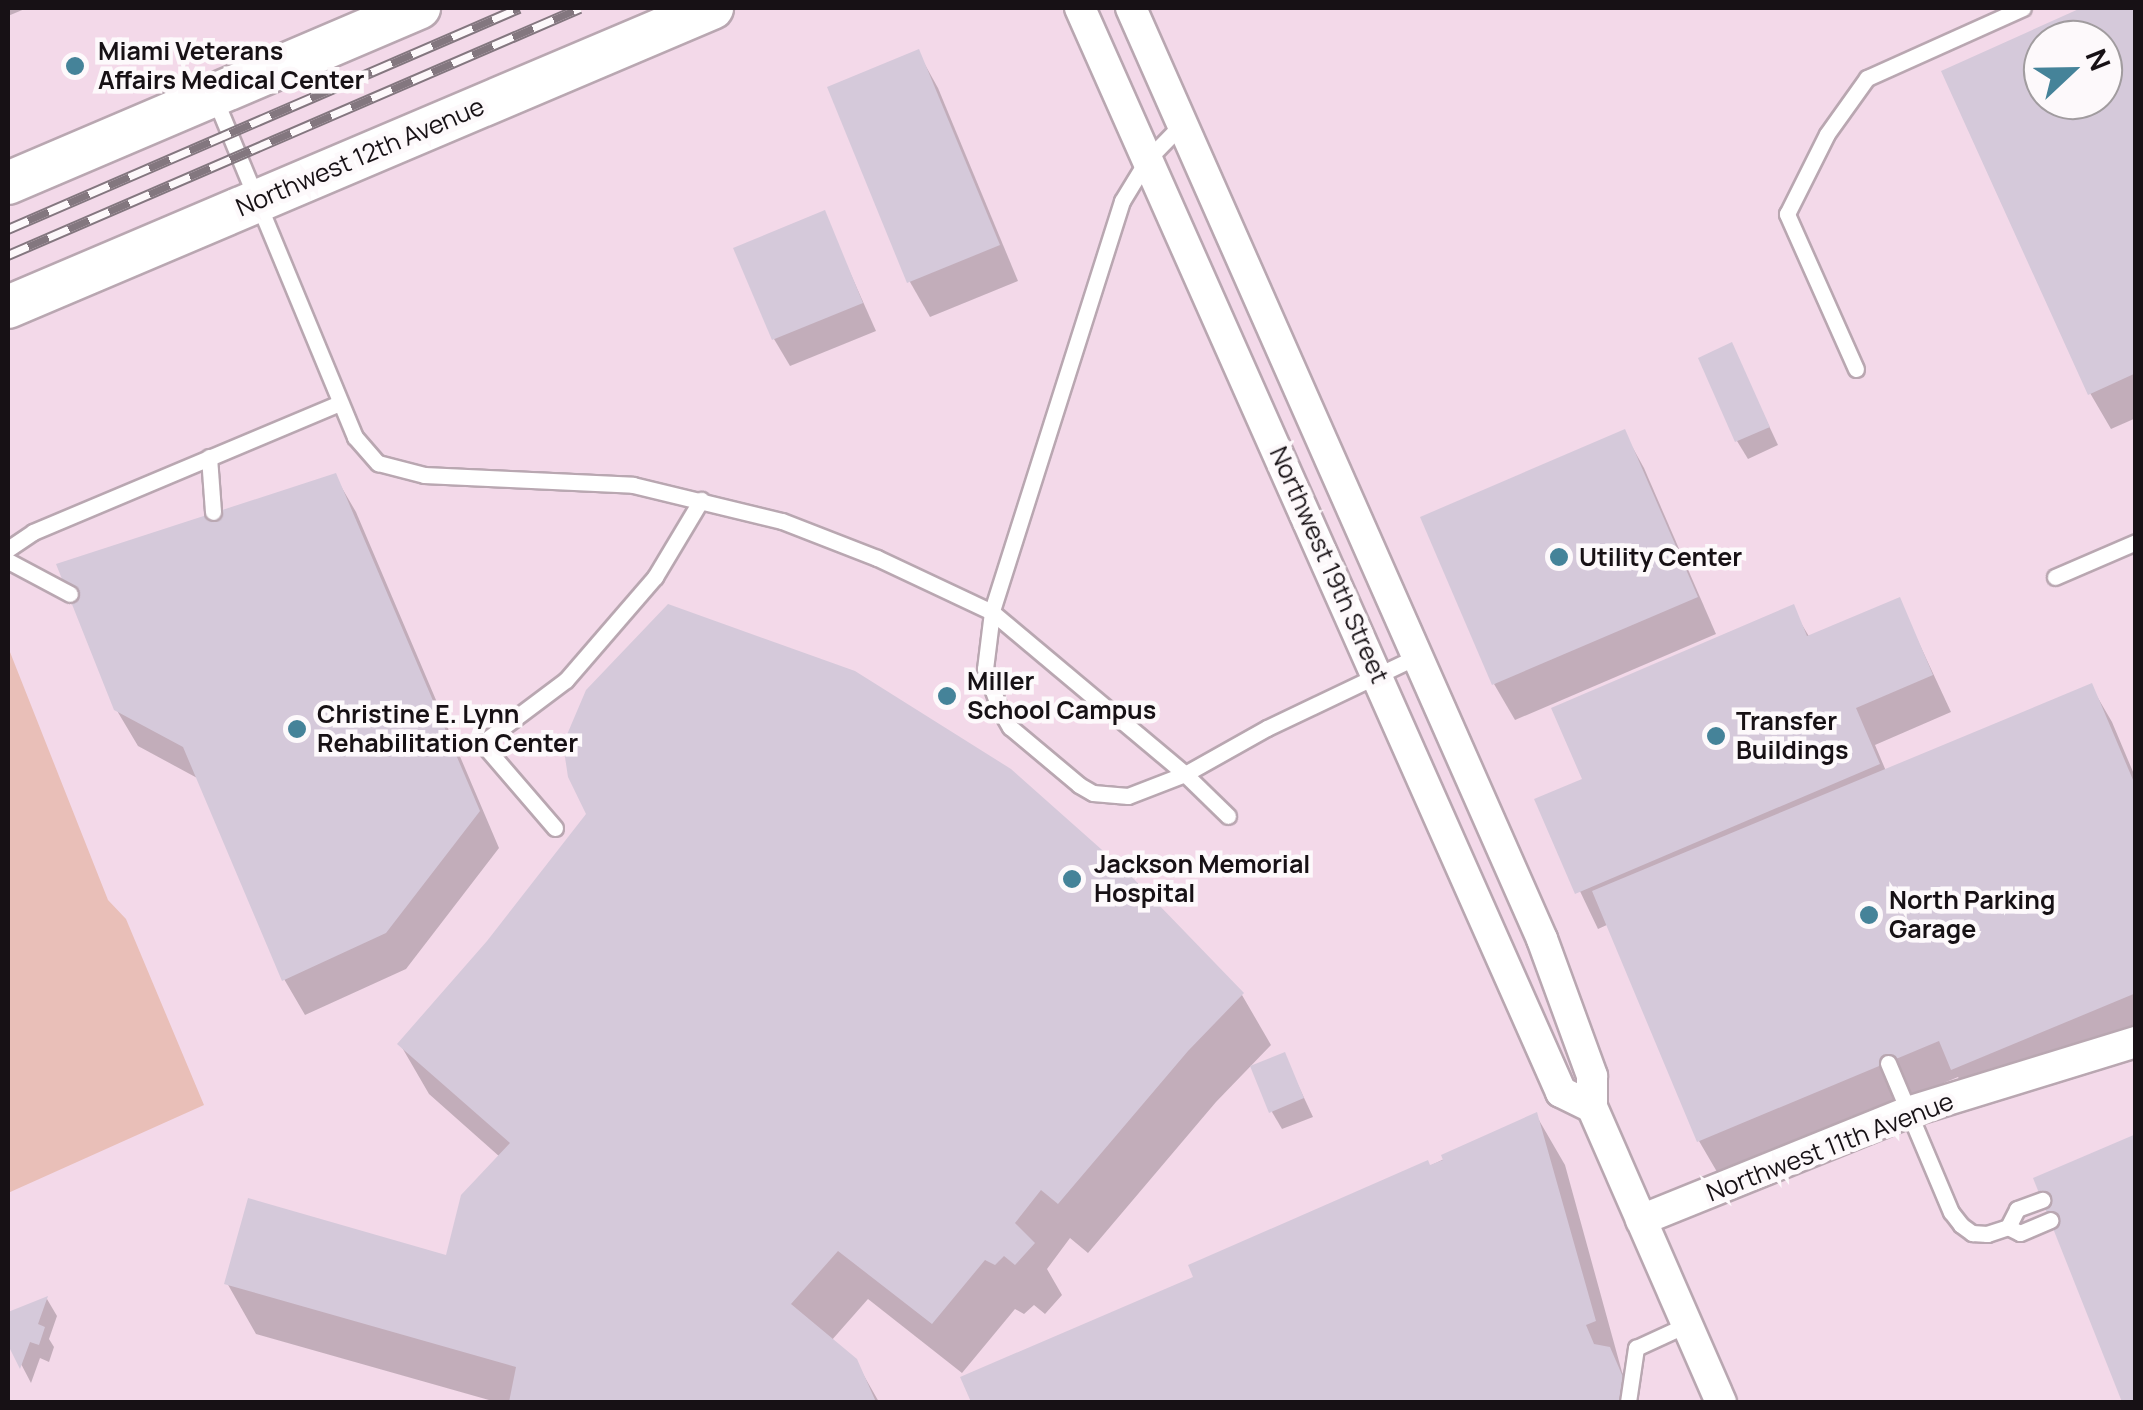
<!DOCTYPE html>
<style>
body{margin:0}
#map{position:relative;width:2143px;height:1410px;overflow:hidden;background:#fae6f2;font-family:Manrope,sans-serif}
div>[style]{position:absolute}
.built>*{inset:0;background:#f3d9e9}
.green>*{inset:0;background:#e9bfb8}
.shadow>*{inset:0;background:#0003}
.building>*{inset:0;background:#d5c9da}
.roads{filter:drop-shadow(2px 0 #b9a7b1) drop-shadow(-2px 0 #b9a7b1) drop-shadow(0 2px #b9a7b1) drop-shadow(0 -2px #b9a7b1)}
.service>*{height:15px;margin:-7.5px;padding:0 7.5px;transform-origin:7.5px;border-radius:7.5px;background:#fff}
.minor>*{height:30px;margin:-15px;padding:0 15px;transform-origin:15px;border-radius:15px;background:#fff}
.secondary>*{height:42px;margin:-21px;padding:0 21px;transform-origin:21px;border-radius:21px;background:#fff}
.rail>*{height:11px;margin-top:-5.5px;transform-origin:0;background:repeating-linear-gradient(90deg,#fdf9fb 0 22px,#83777f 0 44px);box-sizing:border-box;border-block:2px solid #83777f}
.dots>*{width:28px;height:28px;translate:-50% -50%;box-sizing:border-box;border:5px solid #fdf9fb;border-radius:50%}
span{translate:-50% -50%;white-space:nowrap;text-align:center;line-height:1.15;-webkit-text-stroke:9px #fdf9fb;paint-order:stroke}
.poi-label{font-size:25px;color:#171115;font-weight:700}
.left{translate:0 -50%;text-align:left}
.street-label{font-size:25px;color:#171115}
.frame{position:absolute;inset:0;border:10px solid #171115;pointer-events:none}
.north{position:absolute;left:2023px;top:20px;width:100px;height:100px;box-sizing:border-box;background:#fdf9fb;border:2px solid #a19c9f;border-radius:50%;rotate:68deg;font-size:28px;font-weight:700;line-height:40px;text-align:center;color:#171115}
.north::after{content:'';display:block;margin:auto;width:35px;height:45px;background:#458399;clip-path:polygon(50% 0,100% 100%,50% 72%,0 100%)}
</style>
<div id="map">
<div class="built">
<i style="clip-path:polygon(evenodd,8px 8px,2135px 8px,2135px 1402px,8px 1402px,8px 8px,2043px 40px,2103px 40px,2103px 100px,2043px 100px,2043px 40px)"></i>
</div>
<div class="green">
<i style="clip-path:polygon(8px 647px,108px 900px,126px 919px,204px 1105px,8px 1193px)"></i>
</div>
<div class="shadow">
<i style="clip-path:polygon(8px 8px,27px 8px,8px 16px)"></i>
<i style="clip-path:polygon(evenodd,2087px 8px,2136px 8px,2136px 418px,2111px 429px,2090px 393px,1944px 72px,2087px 8px,2043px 40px,2103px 40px,2103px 100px,2043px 100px,2043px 40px)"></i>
<i style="clip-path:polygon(918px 52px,938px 88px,1018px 281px,930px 317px,910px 282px)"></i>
<i style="clip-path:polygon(824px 214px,876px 331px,790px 366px,774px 339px)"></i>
<i style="clip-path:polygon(1731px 345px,1778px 445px,1748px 459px,1737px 441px)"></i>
<i style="clip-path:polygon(1624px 432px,1644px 468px,1716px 634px,1515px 720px,1494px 684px)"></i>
<i style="clip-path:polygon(335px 476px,356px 512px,499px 848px,406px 969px,305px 1015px,284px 979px,199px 779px,138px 746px,116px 709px)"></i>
<i style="clip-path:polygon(1899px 600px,1951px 712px,1875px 745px,1886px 771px,2091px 686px,2112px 722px,2136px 779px,2136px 1038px,1974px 1105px,1958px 1077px,1720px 1177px,1699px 1141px,1609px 924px,1598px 929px,1537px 801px,1585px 780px,1792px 608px,1810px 638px)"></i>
<i style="clip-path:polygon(1242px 995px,1271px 1045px,1216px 1102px,1088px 1253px,1070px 1238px,1047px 1269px,1062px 1295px,1045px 1314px,1034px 1305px,1024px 1314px,1015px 1309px,962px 1373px,868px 1299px,831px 1341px,855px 1360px,879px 1402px,496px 1402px,256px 1334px,227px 1283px,447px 1258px,500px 1157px,429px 1094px,400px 1044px)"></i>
<i style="clip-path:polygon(1284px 1055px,1313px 1117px,1282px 1129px,1272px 1112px)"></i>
<i style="clip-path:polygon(1536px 1115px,1565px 1165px,1622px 1372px,1639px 1402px,974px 1402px,964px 1378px,1196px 1278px)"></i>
<i style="clip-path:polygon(47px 1299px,57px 1316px,49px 1339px,54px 1347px,49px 1362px,40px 1358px,31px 1383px,8px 1339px,8px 1315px)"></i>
</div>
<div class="building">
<i style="clip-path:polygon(evenodd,2081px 8px,2136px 8px,2136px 373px,2088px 395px,1941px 71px,2081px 8px,2043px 40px,2103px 40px,2103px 100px,2043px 100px,2043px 40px)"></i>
<i style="clip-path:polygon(919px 49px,1000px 245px,907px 283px,827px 87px)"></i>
<i style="clip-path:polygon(825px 210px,863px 303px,772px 340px,733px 248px)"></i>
<i style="clip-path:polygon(1732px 342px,1770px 427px,1735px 442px,1698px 358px)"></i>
<i style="clip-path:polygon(1625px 429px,1698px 597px,1492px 685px,1420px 517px)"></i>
<i style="clip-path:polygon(336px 473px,480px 811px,386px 933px,282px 981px,183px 747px,114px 710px,56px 564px)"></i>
<i style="clip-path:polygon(1900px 597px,1933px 675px,1856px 708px,1880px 764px,1575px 894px,1534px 799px,1582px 779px,1551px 708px,1794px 604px,1807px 636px)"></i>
<i style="clip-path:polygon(668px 604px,855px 671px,1011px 769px,1128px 873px,1244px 993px,1188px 1051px,1058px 1204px,1041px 1190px,1015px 1223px,1035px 1243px,1015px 1265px,1004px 1256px,995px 1265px,985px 1260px,932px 1324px,838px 1251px,791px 1304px,857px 1359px,876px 1402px,509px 1402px,516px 1367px,224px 1284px,248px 1198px,446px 1255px,461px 1195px,510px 1143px,397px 1044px,487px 941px,586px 814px,568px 777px,563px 744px,586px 690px)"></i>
<i style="clip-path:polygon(2092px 683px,2136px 787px,2136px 993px,1951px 1070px,1939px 1041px,1697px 1142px,1592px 891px)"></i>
<i style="clip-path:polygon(1285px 1052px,1304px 1098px,1269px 1113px,1250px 1066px)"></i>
<i style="clip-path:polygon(1537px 1112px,1596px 1321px,1586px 1325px,1594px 1344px,1610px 1347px,1626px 1384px,1627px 1402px,971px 1402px,960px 1377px,1193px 1277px,1188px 1265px,1428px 1160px,1430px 1165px,1443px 1160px,1441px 1155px)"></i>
<i style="clip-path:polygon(2136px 1134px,2136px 1402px,2122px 1402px,2033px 1178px)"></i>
<i style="clip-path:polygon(48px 1296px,38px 1324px,45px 1327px,39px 1345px,30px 1342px,20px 1369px,8px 1345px,8px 1312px)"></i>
</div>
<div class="roads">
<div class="service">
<i style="left:215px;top:99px;width:366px;rotate:67.5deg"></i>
<i style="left:355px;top:437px;width:35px;rotate:49deg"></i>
<i style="left:378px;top:463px;width:48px;rotate:14.6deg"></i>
<i style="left:424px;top:475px;width:209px;rotate:2.7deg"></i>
<i style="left:633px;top:485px;width:153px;rotate:13.6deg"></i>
<i style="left:782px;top:521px;width:102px;rotate:21.3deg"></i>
<i style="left:877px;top:558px;width:127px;rotate:25.2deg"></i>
<i style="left:992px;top:612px;width:252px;rotate:40deg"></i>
<i style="left:1185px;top:774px;width:60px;rotate:44.3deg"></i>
<i style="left:1183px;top:123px;width:52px;rotate:134.2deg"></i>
<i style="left:1147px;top:160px;width:48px;rotate:121.4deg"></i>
<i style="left:1122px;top:201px;width:431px;rotate:107.6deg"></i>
<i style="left:992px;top:612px;width:57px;rotate:97deg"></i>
<i style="left:985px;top:669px;width:44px;rotate:69.9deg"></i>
<i style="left:1000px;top:710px;width:20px;rotate:60deg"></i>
<i style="left:1010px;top:727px;width:90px;rotate:40deg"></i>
<i style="left:1079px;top:785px;width:16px;rotate:30deg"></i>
<i style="left:1093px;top:793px;width:35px;rotate:5deg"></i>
<i style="left:1128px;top:796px;width:61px;rotate:-21.1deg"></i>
<i style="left:1185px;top:774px;width:94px;rotate:-29.3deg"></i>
<i style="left:1267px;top:728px;width:165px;rotate:-25.5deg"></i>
<i style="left:1856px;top:369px;width:170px;rotate:-114deg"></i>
<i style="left:1787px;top:214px;width:89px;rotate:-63.4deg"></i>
<i style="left:1827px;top:134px;width:69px;rotate:-54.5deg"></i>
<i style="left:1867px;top:78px;width:171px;rotate:-24.2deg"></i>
<i style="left:209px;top:457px;width:55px;rotate:85.8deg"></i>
<i style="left:8px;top:549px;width:30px;rotate:-34deg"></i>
<i style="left:33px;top:532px;width:333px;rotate:-22.8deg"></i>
<i style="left:8px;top:561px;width:70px;rotate:28deg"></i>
<i style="left:2055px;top:577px;width:88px;rotate:-23.4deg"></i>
<i style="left:555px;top:828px;width:112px;rotate:-130.7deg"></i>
<i style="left:482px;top:743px;width:105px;rotate:-36.9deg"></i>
<i style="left:566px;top:680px;width:136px;rotate:-49.2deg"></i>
<i style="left:655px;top:577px;width:90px;rotate:-59.1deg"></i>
<i style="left:1888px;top:1063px;width:162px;rotate:67.1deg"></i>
<i style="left:1951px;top:1212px;width:16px;rotate:52deg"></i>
<i style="left:1961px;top:1225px;width:14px;rotate:36deg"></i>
<i style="left:1972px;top:1233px;width:15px;rotate:4deg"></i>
<i style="left:1987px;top:1234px;width:22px;rotate:-18deg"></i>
<i style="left:2008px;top:1227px;width:13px;rotate:27deg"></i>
<i style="left:2020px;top:1233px;width:33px;rotate:-23deg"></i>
<i style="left:2008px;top:1227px;width:20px;rotate:-63deg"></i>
<i style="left:2017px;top:1209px;width:27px;rotate:-20deg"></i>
<i style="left:1628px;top:1402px;width:55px;rotate:-81.6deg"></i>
<i style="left:1636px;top:1348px;width:55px;rotate:-24.7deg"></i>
</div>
<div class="minor">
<i style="left:1080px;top:8px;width:1186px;rotate:66.07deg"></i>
<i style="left:1561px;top:1092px;width:34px;rotate:26deg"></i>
<i style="left:1131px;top:8px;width:1018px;rotate:66.18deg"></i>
<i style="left:1542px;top:939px;width:146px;rotate:69.9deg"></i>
<i style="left:1592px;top:1076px;width:31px;rotate:90deg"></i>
<i style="left:1592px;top:1107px;width:322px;rotate:66.4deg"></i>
<i style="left:1641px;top:1220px;width:288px;rotate:-22deg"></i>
<i style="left:1908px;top:1112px;width:239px;rotate:-17.1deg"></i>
</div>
<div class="secondary">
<i style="left:8px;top:183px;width:447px;rotate:-23.1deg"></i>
<i style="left:8px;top:307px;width:765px;rotate:-23.01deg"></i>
</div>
</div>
<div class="rail">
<i style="left:8px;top:229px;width:557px;rotate:-23.39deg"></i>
<i style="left:8px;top:255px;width:623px;rotate:-23.36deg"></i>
</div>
<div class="dots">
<i style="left:75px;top:66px;background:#458399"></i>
<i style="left:1559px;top:557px;background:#458399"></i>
<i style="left:947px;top:696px;background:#458399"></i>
<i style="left:297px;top:729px;background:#458399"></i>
<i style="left:1716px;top:736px;background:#458399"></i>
<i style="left:1072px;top:879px;background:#458399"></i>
<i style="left:1869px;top:915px;background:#458399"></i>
</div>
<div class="poi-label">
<span class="left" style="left:98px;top:66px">Miami Veterans<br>Affairs Medical Center</span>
<span class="left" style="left:1579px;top:557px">Utility Center</span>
<span class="left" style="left:967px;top:696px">Miller<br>School Campus</span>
<span class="left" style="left:317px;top:729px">Christine E. Lynn<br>Rehabilitation Center</span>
<span class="left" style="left:1736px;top:736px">Transfer<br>Buildings</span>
<span class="left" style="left:1094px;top:879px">Jackson Memorial<br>Hospital</span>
<span class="left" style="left:1889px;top:915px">North Parking<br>Garage</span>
</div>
<div class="street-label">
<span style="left:360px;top:157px;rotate:-23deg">Northwest 12th Avenue</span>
<span style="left:1329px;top:565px;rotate:66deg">Northwest 19th Street</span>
<span style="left:1830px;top:1147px;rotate:-21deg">Northwest 11th Avenue</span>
</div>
<div class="frame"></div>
<div class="north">N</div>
</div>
